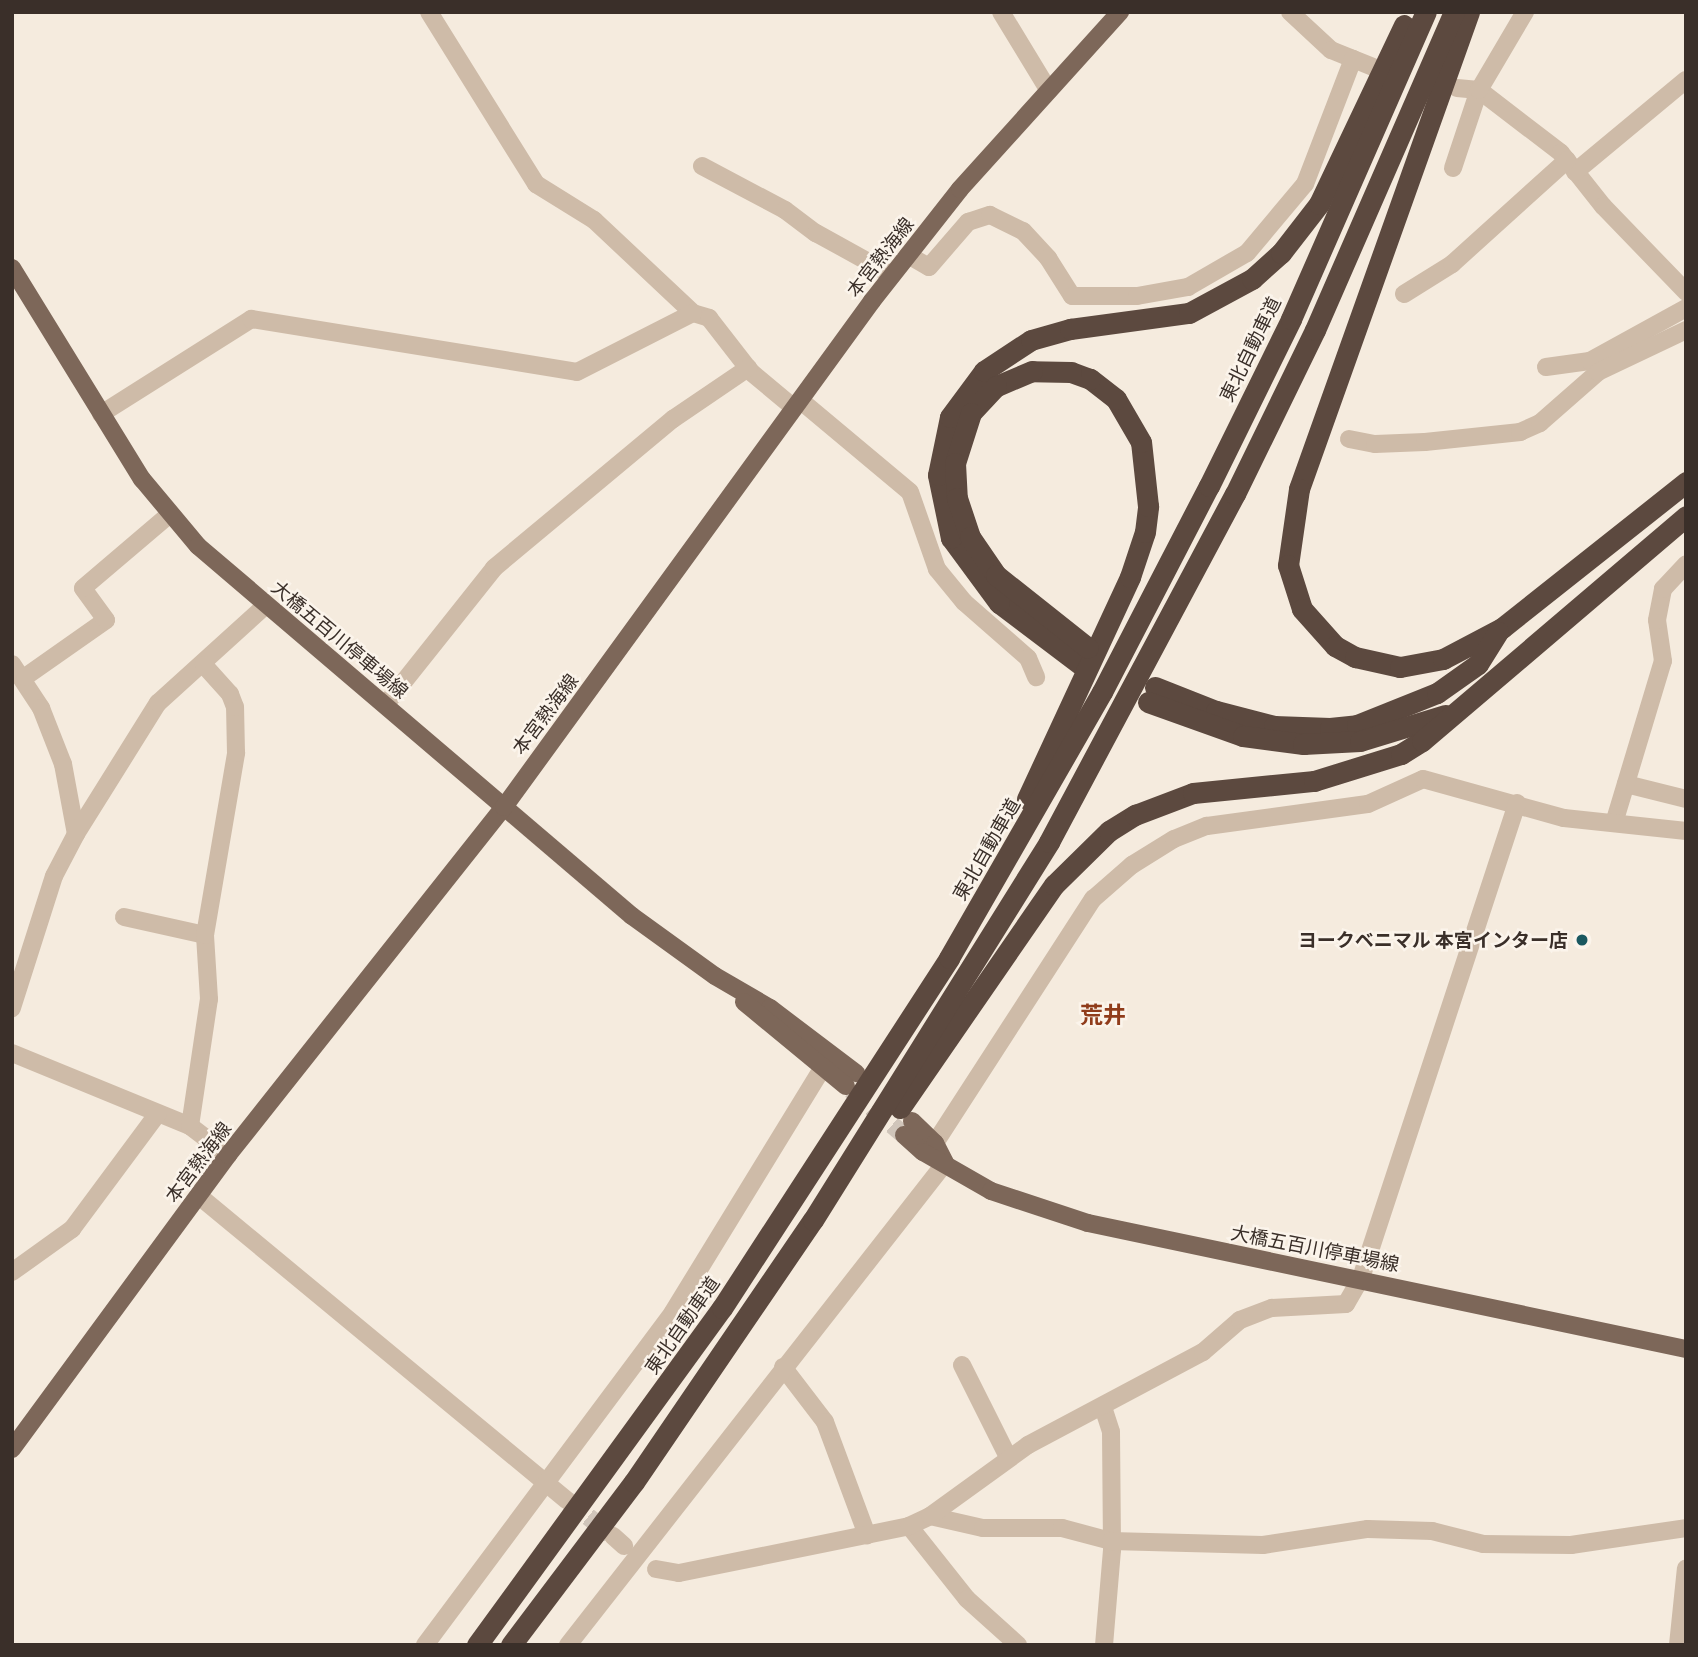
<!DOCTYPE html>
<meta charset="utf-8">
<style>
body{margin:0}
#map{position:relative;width:1698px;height:1657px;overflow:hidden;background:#f5ebde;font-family:"Titillium Web","Noto Sans JP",sans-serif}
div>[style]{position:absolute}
.minor-tunnel>*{height:18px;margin-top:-9px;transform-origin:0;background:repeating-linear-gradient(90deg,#d0c5ba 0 18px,transparent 0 27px)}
.major-tunnel>*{height:18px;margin-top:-9px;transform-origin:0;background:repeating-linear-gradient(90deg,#d0c5ba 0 18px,transparent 0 27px)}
.minor>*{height:18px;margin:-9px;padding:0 9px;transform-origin:9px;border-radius:9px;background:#cebba8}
.major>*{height:18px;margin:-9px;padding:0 9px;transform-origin:9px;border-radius:9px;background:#7d6759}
.highway>*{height:21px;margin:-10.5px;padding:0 10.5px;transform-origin:10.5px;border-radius:10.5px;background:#5c493f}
.dots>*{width:19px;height:19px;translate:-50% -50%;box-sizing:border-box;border:4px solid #fbf4eb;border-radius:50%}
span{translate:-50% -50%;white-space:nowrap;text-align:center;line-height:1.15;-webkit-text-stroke:5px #fbf4eb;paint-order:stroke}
.street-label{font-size:19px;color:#3a2f29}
.poi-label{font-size:19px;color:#3a2f29;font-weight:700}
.right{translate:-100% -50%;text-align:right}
.quarter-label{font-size:23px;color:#903c1b;font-weight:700}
.frame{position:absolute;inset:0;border:14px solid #3a2f29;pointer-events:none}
</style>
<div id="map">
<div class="minor-tunnel">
<i style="left:567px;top:1500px;width:55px;rotate:38.3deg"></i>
</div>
<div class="major-tunnel">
<i style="left:851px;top:1090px;width:70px;rotate:40.3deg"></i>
</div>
<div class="minor">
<i style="left:429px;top:12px;width:203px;rotate:58.1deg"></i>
<i style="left:536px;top:184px;width:68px;rotate:31.8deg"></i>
<i style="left:594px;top:220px;width:136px;rotate:43.2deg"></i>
<i style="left:693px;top:313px;width:17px;rotate:17deg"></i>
<i style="left:709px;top:318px;width:68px;rotate:52.1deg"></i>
<i style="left:751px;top:372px;width:56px;rotate:39.9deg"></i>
<i style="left:1001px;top:12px;width:92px;rotate:58.7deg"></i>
<i style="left:1290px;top:12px;width:56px;rotate:42.8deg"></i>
<i style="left:1331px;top:50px;width:45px;rotate:22deg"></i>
<i style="left:1457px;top:88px;width:22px;rotate:5deg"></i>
<i style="left:1479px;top:90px;width:103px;rotate:37.5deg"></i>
<i style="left:1561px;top:153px;width:68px;rotate:51.6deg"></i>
<i style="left:1603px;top:206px;width:120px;rotate:46deg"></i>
<i style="left:702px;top:166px;width:94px;rotate:27.9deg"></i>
<i style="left:785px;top:210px;width:39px;rotate:37deg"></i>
<i style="left:816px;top:233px;width:87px;rotate:28.9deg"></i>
<i style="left:1453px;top:168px;width:82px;rotate:-71.6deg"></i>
<i style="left:1479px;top:90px;width:91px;rotate:-59.5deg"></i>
<i style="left:1575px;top:172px;width:144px;rotate:-39.7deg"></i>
<i style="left:908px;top:255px;width:24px;rotate:30deg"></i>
<i style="left:929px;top:267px;width:60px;rotate:-49.1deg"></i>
<i style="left:968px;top:222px;width:23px;rotate:-18deg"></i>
<i style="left:990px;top:215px;width:37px;rotate:26deg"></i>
<i style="left:1023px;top:231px;width:37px;rotate:47deg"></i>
<i style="left:1048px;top:258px;width:45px;rotate:57.7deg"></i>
<i style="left:1072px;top:296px;width:65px"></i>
<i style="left:1137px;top:296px;width:52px;rotate:-10deg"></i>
<i style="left:1188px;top:287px;width:68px;rotate:-30deg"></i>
<i style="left:1247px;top:253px;width:90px;rotate:-50deg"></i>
<i style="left:1305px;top:184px;width:134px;rotate:-69deg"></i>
<i style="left:1404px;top:294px;width:57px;rotate:-32deg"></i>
<i style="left:1452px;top:264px;width:155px;rotate:-42.1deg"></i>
<i style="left:1546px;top:367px;width:44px;rotate:-7.8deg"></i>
<i style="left:1590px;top:361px;width:110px;rotate:-28.9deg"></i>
<i style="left:800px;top:400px;width:143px;rotate:39.9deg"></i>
<i style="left:910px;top:492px;width:82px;rotate:70.7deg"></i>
<i style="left:937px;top:569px;width:43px;rotate:50.7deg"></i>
<i style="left:964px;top:602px;width:85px;rotate:41.2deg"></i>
<i style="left:1028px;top:658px;width:21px;rotate:67deg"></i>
<i style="left:101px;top:414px;width:178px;rotate:-32.3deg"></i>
<i style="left:251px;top:319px;width:330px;rotate:9.2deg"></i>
<i style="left:577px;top:372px;width:130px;rotate:-27deg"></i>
<i style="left:1349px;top:439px;width:26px;rotate:11deg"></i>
<i style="left:1375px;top:444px;width:50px;rotate:-2.3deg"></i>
<i style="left:1425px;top:442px;width:96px;rotate:-6deg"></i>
<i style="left:1520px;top:432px;width:22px;rotate:-24deg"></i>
<i style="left:1540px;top:423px;width:77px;rotate:-41.3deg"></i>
<i style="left:1598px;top:372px;width:98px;rotate:-25.5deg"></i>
<i style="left:12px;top:664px;width:53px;rotate:56.6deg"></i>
<i style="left:41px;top:708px;width:60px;rotate:68.6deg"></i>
<i style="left:63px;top:764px;width:71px;rotate:79.5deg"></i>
<i style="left:76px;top:834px;width:47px;rotate:117.6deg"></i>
<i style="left:54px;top:876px;width:139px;rotate:107.7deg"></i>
<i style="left:25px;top:677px;width:99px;rotate:-35.1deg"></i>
<i style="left:106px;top:620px;width:39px;rotate:-126deg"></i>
<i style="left:83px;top:588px;width:114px;rotate:-40.4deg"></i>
<i style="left:386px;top:704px;width:174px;rotate:-51.5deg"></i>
<i style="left:494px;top:568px;width:233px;rotate:-39.8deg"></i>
<i style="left:673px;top:419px;width:91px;rotate:-34.2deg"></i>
<i style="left:1626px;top:784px;width:62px;rotate:14deg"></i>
<i style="left:1614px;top:823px;width:169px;rotate:-73.2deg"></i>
<i style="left:1663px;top:661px;width:41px;rotate:-98.3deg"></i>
<i style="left:1657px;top:620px;width:32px;rotate:-79deg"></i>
<i style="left:1663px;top:589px;width:34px;rotate:-47deg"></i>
<i style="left:76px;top:834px;width:155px;rotate:-58deg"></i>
<i style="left:158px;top:703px;width:146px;rotate:-42.2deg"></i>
<i style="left:124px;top:917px;width:83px;rotate:12.5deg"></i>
<i style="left:12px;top:1053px;width:192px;rotate:22.3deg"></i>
<i style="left:190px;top:1126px;width:48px;rotate:37.3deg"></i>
<i style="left:190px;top:1126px;width:128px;rotate:-81.5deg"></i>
<i style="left:209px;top:999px;width:64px;rotate:-93.6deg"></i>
<i style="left:205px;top:935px;width:185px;rotate:-80.3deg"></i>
<i style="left:236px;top:753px;width:46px;rotate:-91.2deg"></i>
<i style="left:235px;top:707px;width:14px;rotate:-111deg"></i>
<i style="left:230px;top:694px;width:39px;rotate:-132deg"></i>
<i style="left:935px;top:1143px;width:291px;rotate:-57.1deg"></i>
<i style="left:1093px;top:899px;width:52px;rotate:-41.1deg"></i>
<i style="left:1132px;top:865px;width:49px;rotate:-31.8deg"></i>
<i style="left:1174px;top:839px;width:35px;rotate:-22deg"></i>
<i style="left:1207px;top:826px;width:162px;rotate:-7.8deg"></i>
<i style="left:1368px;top:804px;width:60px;rotate:-24.4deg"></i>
<i style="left:1423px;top:779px;width:146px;rotate:15.5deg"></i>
<i style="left:1564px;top:818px;width:123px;rotate:6.1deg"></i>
<i style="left:199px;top:1196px;width:477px;rotate:39.6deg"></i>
<i style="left:12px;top:1272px;width:74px;rotate:-35.6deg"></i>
<i style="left:72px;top:1229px;width:144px;rotate:-53.4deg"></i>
<i style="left:962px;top:1365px;width:103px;rotate:63.4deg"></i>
<i style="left:783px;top:1367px;width:69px;rotate:52.6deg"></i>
<i style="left:825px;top:1422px;width:121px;rotate:69.6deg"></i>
<i style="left:1103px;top:1407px;width:26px;rotate:72deg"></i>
<i style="left:1111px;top:1432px;width:118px;rotate:89.5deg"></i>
<i style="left:1112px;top:1550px;width:95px;rotate:94.8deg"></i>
<i style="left:930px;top:1516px;width:54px;rotate:12.8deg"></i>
<i style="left:983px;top:1528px;width:79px"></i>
<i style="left:1062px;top:1528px;width:51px;rotate:14.9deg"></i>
<i style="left:1111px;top:1541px;width:152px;rotate:1.5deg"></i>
<i style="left:1263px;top:1545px;width:106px;rotate:-8.7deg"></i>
<i style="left:1368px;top:1529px;width:64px;rotate:1.8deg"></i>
<i style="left:1432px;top:1531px;width:53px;rotate:14.3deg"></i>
<i style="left:1483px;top:1544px;width:88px;rotate:0.7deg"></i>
<i style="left:1571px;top:1545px;width:116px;rotate:-8.4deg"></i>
<i style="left:909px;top:1526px;width:93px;rotate:51.5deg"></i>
<i style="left:967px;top:1599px;width:69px;rotate:42deg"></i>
<i style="left:613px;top:1536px;width:15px;rotate:42deg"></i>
<i style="left:656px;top:1569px;width:23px;rotate:10deg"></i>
<i style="left:679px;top:1573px;width:235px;rotate:-11.5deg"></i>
<i style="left:909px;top:1526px;width:23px;rotate:-25deg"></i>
<i style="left:930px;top:1516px;width:121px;rotate:-35.9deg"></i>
<i style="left:1028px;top:1445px;width:198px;rotate:-28deg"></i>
<i style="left:1203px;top:1352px;width:49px;rotate:-40.9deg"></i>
<i style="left:1240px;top:1320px;width:34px;rotate:-21deg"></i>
<i style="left:1272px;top:1308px;width:74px;rotate:-3.1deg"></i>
<i style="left:1346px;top:1304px;width:30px;rotate:-60deg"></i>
<i style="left:1361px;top:1278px;width:500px;rotate:-71.8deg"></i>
<i style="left:425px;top:1645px;width:415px;rotate:-53.3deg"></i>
<i style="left:673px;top:1312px;width:287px;rotate:-58.5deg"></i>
<i style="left:568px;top:1645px;width:612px;rotate:-51.97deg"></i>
<i style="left:1678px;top:1645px;width:77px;rotate:-84.1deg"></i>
</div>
<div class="major">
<i style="left:12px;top:268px;width:248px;rotate:58.4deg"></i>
<i style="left:142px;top:479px;width:87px;rotate:50.1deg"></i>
<i style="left:198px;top:546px;width:570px;rotate:40.45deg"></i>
<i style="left:632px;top:916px;width:102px;rotate:35.9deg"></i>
<i style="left:715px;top:976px;width:64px;rotate:30.2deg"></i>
<i style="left:770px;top:1008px;width:108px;rotate:37.1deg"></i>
<i style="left:744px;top:1002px;width:132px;rotate:39.5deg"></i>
<i style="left:912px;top:1121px;width:32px;rotate:44deg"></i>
<i style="left:935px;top:1143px;width:22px;rotate:63deg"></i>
<i style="left:904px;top:1135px;width:25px;rotate:42deg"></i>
<i style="left:923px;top:1152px;width:78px;rotate:29.8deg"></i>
<i style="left:991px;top:1191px;width:102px;rotate:18.3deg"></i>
<i style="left:1088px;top:1223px;width:611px;rotate:11.9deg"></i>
<i style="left:12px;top:1449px;width:365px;rotate:-53.7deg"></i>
<i style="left:228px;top:1155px;width:444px;rotate:-51.6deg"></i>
<i style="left:504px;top:807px;width:626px;rotate:-53.97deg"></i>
<i style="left:872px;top:301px;width:142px;rotate:-51.8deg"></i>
<i style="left:960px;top:189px;width:239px;rotate:-47.9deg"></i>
</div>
<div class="highway">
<i style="left:1469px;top:12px;width:506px;rotate:109.62deg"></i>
<i style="left:1299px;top:489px;width:77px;rotate:98.2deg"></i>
<i style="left:1288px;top:565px;width:46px;rotate:72.3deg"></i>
<i style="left:1302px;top:609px;width:50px;rotate:48.3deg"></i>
<i style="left:1335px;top:646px;width:23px;rotate:29deg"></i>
<i style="left:1355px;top:657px;width:46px;rotate:12.5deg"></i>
<i style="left:1400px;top:667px;width:44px;rotate:-10.5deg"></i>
<i style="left:1443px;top:659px;width:67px;rotate:-27.7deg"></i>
<i style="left:1502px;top:628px;width:235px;rotate:-38.4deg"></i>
<i style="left:1080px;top:664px;width:101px;rotate:-143deg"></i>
<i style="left:999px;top:603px;width:81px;rotate:-126.4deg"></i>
<i style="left:951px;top:538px;width:64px;rotate:-101.7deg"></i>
<i style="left:938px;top:475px;width:59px;rotate:-78.3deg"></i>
<i style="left:950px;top:417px;width:57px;rotate:-53.5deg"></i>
<i style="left:984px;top:371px;width:56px;rotate:-33.4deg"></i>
<i style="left:1031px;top:340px;width:41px;rotate:-15.8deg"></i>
<i style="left:1070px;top:329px;width:120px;rotate:-7.7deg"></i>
<i style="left:1189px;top:313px;width:72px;rotate:-28.4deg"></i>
<i style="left:1252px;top:279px;width:39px;rotate:-42deg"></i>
<i style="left:1281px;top:253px;width:62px;rotate:-52.2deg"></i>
<i style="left:1319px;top:204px;width:198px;rotate:-64.6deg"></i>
<i style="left:1155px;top:687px;width:66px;rotate:21.5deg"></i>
<i style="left:1216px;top:711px;width:60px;rotate:14.5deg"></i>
<i style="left:1274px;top:726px;width:56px;rotate:2deg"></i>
<i style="left:1330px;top:728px;width:27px;rotate:-6deg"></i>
<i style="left:1357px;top:725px;width:86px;rotate:-21.8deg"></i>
<i style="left:1437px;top:693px;width:50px;rotate:-35.3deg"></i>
<i style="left:1478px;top:664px;width:38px;rotate:-58deg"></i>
<i style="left:1148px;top:702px;width:101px;rotate:19.7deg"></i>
<i style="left:1243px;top:736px;width:61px;rotate:7.6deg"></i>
<i style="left:1303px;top:744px;width:57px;rotate:-3deg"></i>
<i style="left:1360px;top:741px;width:89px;rotate:-17deg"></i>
<i style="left:1027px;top:799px;width:245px;rotate:-65.1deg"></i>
<i style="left:1130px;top:577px;width:47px;rotate:-71.6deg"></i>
<i style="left:1145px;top:532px;width:26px;rotate:-83deg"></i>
<i style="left:1148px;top:506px;width:64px;rotate:-96.2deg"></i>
<i style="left:1141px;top:442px;width:50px;rotate:-120.2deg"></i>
<i style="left:1116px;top:399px;width:33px;rotate:-142deg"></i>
<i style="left:1090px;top:379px;width:20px;rotate:-160deg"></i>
<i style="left:1071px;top:372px;width:39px;rotate:-179deg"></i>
<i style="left:1032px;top:371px;width:39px;rotate:157deg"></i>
<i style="left:996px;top:386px;width:37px;rotate:133deg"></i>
<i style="left:971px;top:413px;width:52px;rotate:107.7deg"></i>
<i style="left:955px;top:463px;width:35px;rotate:87deg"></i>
<i style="left:957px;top:498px;width:41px;rotate:71.6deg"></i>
<i style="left:970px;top:537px;width:46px;rotate:55.6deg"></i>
<i style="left:996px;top:575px;width:117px;rotate:38.4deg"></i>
<i style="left:900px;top:1108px;width:271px;rotate:-55.4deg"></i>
<i style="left:1054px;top:885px;width:77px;rotate:-44.5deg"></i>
<i style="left:1109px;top:831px;width:31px;rotate:-32deg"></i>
<i style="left:1135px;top:815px;width:62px;rotate:-20.8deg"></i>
<i style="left:1193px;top:793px;width:122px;rotate:-5.7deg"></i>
<i style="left:1314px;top:781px;width:91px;rotate:-17.2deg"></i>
<i style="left:1401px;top:754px;width:25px;rotate:-32deg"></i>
<i style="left:1422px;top:741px;width:347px;rotate:-40.4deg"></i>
<i style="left:477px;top:1645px;width:417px;rotate:-54deg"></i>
<i style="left:722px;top:1308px;width:417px;rotate:-57deg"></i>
<i style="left:949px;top:958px;width:307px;rotate:-60.1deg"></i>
<i style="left:1102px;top:692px;width:232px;rotate:-62.6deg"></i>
<i style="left:1209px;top:486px;width:186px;rotate:-63.8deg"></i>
<i style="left:1291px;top:319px;width:335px;rotate:-66.3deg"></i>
<i style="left:511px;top:1645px;width:204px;rotate:-53deg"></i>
<i style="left:634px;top:1482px;width:317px;rotate:-55.7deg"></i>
<i style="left:813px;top:1220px;width:446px;rotate:-58deg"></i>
<i style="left:1049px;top:842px;width:395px;rotate:-61.9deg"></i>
<i style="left:1235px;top:494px;width:182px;rotate:-64deg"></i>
<i style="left:1315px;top:330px;width:347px;rotate:-66.4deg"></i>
</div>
<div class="dots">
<i style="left:1582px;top:940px;background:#1a5860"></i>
</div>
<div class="street-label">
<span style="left:880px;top:257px;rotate:-52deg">本宮熱海線</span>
<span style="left:1250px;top:349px;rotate:-64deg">東北自動車道</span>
<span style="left:340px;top:639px;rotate:40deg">大橋五百川停車場線</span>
<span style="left:545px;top:714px;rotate:-53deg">本宮熱海線</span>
<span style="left:986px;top:849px;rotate:-60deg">東北自動車道</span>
<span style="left:198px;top:1162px;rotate:-53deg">本宮熱海線</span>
<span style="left:1315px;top:1248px;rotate:11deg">大橋五百川停車場線</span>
<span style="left:682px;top:1325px;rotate:-55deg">東北自動車道</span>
</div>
<div class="poi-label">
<span class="right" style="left:1568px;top:940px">ヨークベニマル 本宮インター店</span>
</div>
<div class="quarter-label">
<span style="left:1103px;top:1015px">荒井</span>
</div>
<div class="frame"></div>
</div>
